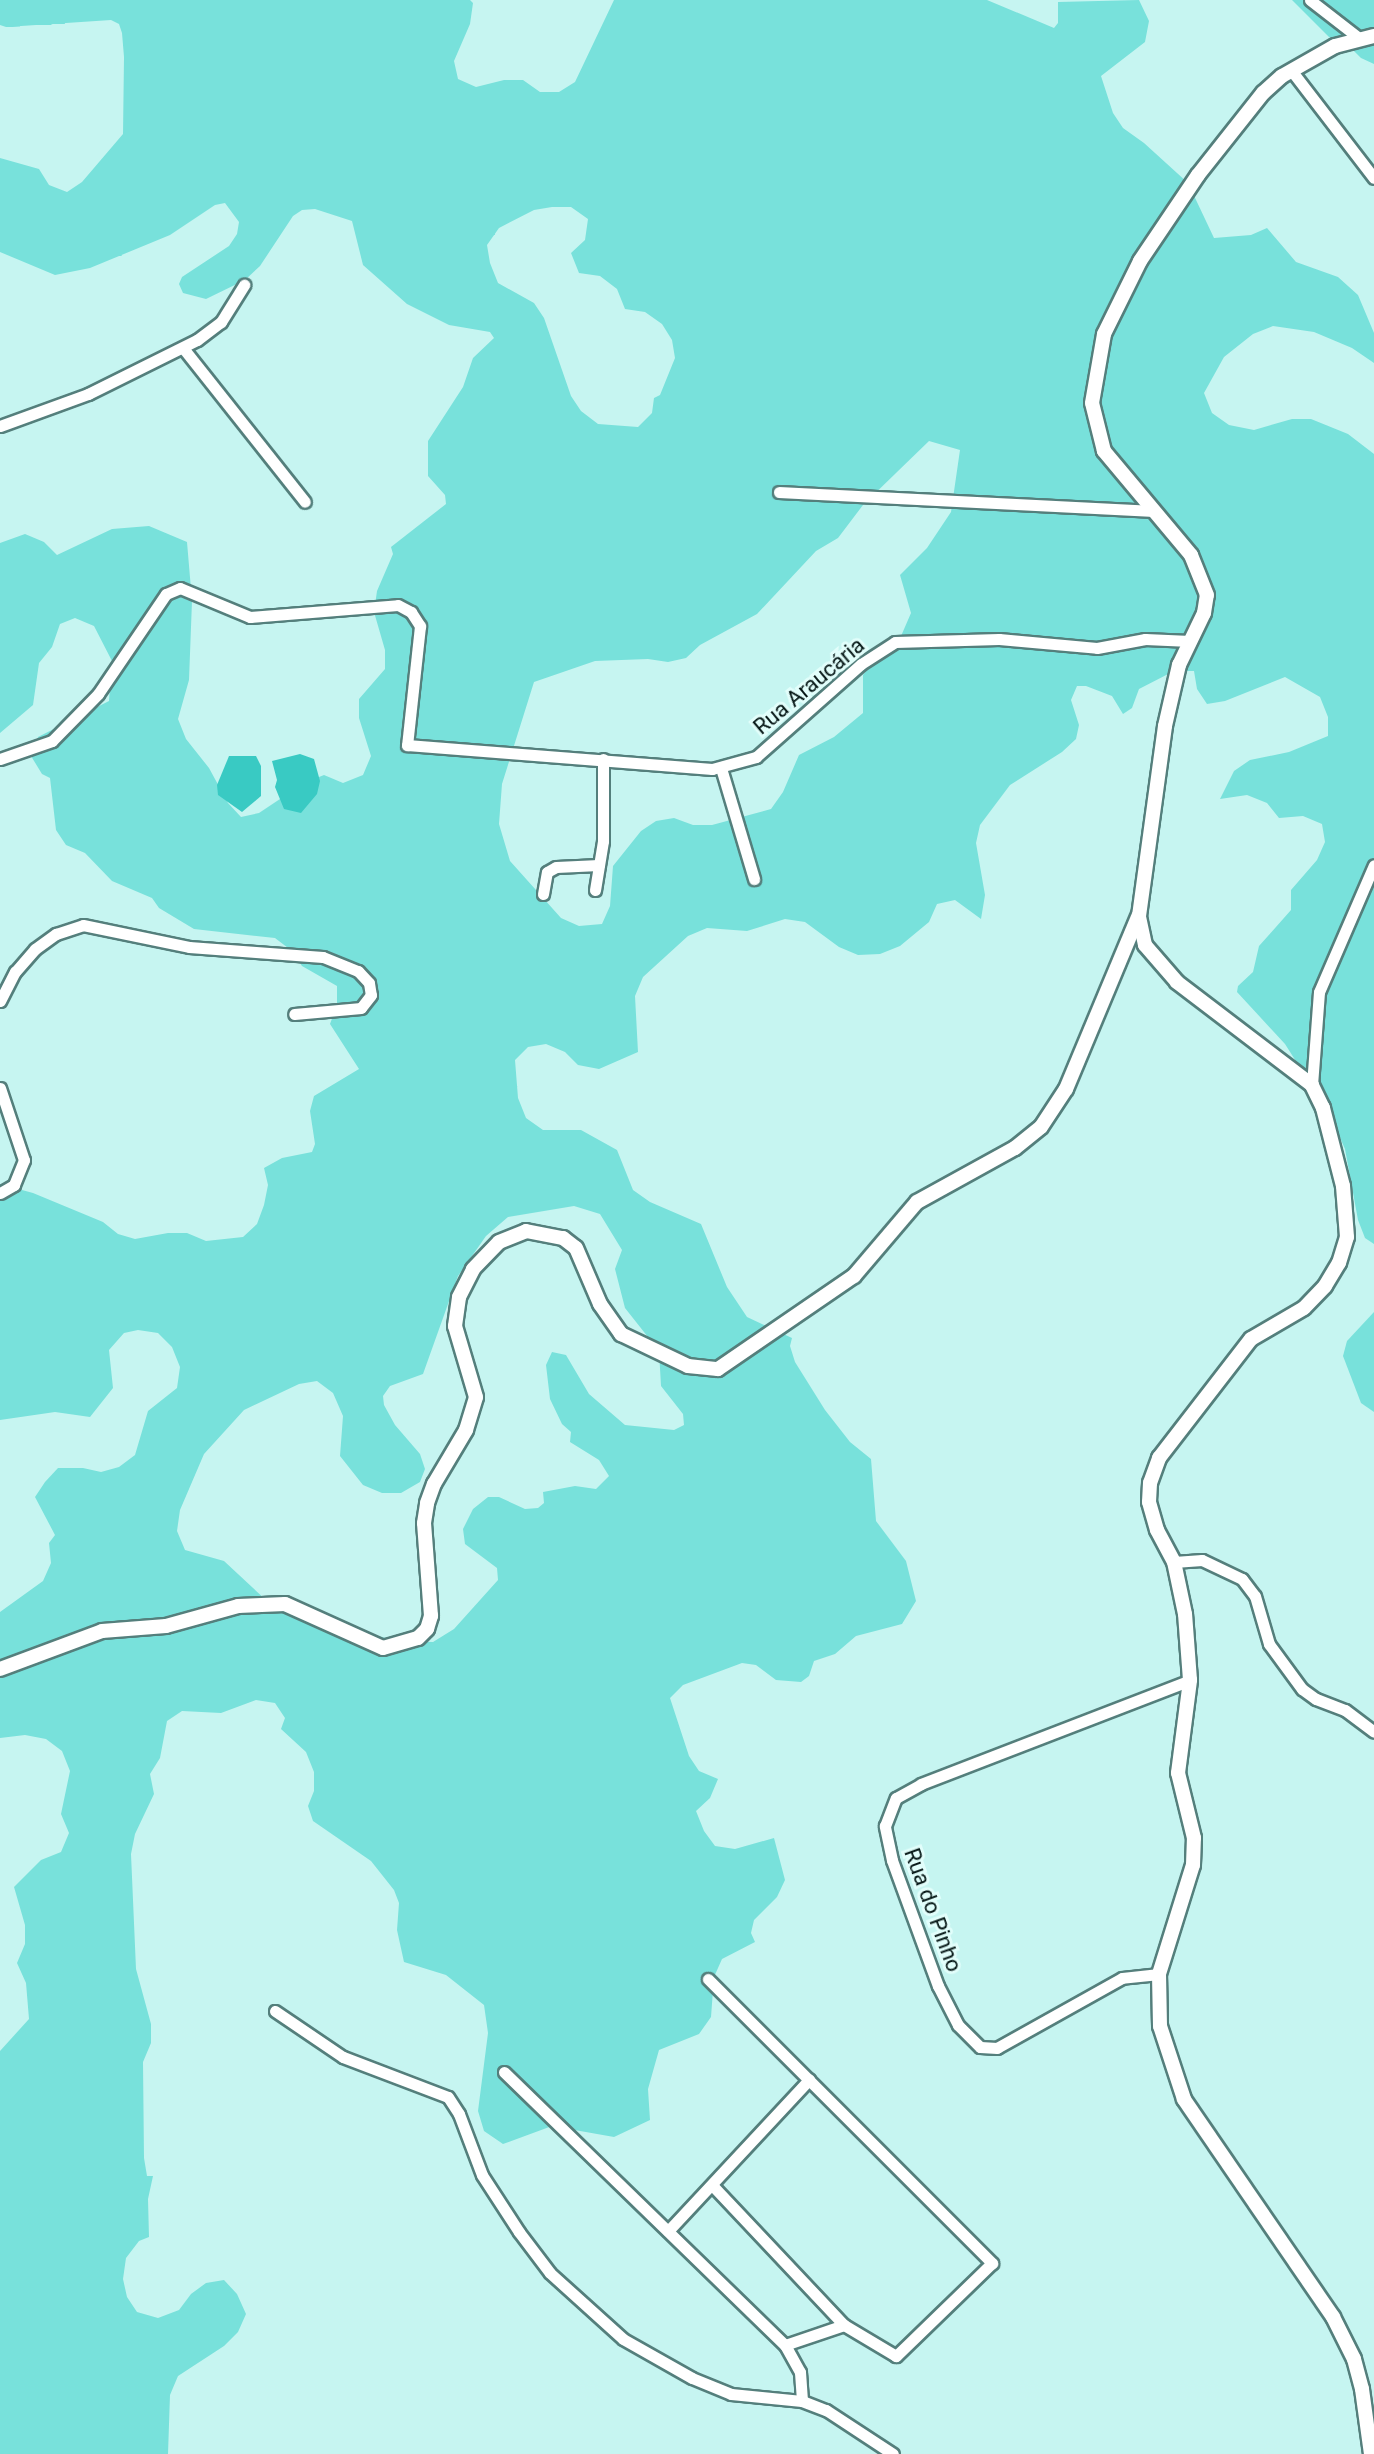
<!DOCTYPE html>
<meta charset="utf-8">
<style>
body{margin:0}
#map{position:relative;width:1374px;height:2454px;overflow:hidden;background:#c6f5f1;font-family:Roboto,sans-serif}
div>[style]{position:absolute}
.green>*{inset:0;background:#78e1db}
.water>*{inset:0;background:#39cac3}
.roads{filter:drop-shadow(2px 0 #547f7c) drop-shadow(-2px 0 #547f7c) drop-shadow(0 2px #547f7c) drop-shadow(0 -2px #547f7c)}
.minor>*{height:11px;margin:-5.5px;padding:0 5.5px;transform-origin:5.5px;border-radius:5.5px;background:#fff}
.tertiary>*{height:14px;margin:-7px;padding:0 7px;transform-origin:7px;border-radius:7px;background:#fff}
span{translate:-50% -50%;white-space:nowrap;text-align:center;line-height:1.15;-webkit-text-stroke:6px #e2fefb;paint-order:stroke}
.street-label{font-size:22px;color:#041514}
</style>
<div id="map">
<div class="green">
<i style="clip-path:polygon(evenodd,0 0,470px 0,473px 3px,470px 24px,454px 61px,458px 79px,476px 87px,504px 80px,523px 80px,540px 92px,559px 92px,575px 82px,614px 0,987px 0,1054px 28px,1058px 23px,1058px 2px,1139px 0,1149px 21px,1145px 42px,1101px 76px,1113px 113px,1123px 128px,1144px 143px,1188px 183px,1214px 238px,1251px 235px,1267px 228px,1296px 262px,1338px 277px,1358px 295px,1374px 333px,1374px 363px,1352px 348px,1314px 332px,1273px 326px,1253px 334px,1224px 357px,1204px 393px,1212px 413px,1229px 425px,1254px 430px,1292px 419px,1311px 419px,1348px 434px,1374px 454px,1374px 1244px,1365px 1238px,1358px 1220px,1345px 1149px,1330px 1115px,1285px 1044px,1237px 992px,1238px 986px,1253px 972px,1259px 946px,1291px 910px,1291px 890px,1317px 860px,1325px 842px,1322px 824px,1303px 816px,1279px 818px,1267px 803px,1247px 795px,1220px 799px,1234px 771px,1250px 760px,1289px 752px,1328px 736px,1328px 717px,1320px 697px,1285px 677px,1225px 701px,1207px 704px,1197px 689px,1194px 671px,1174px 671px,1139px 689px,1132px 708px,1123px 714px,1112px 696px,1086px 686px,1077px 686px,1071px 700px,1079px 725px,1076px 739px,1062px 752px,1010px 785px,980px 825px,976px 843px,985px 895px,981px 919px,955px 900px,937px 904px,929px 922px,900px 946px,880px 954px,858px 955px,839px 947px,805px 922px,785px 919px,747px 931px,707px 928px,688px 936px,643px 977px,635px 996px,638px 1052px,599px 1069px,578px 1065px,565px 1052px,546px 1044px,528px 1047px,515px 1060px,518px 1098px,526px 1118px,543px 1130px,581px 1130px,617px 1150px,633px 1190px,650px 1202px,701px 1224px,727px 1287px,747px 1317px,792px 1338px,790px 1346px,795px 1362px,825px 1410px,850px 1442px,871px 1459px,876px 1521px,906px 1561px,916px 1601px,902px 1624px,856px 1636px,835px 1654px,814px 1661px,809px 1676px,801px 1682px,776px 1680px,756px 1665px,742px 1663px,683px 1685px,670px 1698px,689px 1756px,699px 1771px,718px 1779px,710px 1798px,696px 1811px,704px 1831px,715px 1846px,735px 1849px,774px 1838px,785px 1880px,777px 1897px,754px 1920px,751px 1933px,755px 1942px,722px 1959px,714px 1977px,711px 2017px,699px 2034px,659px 2050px,648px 2089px,650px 2120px,614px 2137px,552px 2126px,503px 2144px,484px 2131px,478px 2111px,488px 2033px,484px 2005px,446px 1975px,404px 1962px,397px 1930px,399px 1903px,394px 1890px,371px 1861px,313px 1821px,308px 1806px,314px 1791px,314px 1772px,306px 1752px,281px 1729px,285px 1718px,275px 1703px,256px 1700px,221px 1713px,182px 1711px,167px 1721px,160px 1758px,150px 1774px,154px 1794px,135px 1834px,131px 1854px,136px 1969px,151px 2024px,151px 2043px,143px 2062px,144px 2158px,147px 2176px,153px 2176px,148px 2199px,149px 2237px,139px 2241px,126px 2258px,123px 2279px,127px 2297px,137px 2312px,158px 2318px,179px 2310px,191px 2294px,206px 2283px,224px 2280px,237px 2294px,246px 2314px,238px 2332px,224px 2346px,178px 2376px,170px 2395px,168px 2454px,0 2454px,0 2051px,29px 2019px,26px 1983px,17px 1963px,25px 1944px,25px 1925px,14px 1887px,41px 1860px,61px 1852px,69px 1833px,61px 1814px,70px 1771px,62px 1751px,46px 1739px,25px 1735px,0 1738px,0 1612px,43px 1581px,51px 1563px,49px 1543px,55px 1535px,35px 1497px,45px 1482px,58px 1468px,83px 1468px,101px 1472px,119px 1467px,135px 1455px,148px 1411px,177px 1388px,180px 1367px,172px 1347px,158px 1333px,138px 1330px,124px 1333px,109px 1350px,113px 1388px,90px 1417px,55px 1412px,0 1420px,0 1184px,33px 1193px,103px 1222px,118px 1234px,135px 1239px,168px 1233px,187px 1233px,206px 1241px,243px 1237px,257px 1224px,264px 1205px,268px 1185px,264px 1168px,282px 1158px,312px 1152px,315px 1144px,310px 1111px,314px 1096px,359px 1069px,330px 1024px,337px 1005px,337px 986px,302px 966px,292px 951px,275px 938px,194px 929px,159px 908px,152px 898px,112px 881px,85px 853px,66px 845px,56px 830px,50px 778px,42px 774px,31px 756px,38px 737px,109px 701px,112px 661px,94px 626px,75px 618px,60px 624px,52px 647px,39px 663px,33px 705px,0 733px,0 543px,25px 534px,44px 542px,57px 555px,112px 529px,149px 526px,187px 542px,192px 601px,189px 680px,178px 719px,186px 739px,209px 768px,228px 803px,241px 817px,259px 813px,304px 783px,324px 775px,343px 783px,363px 775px,371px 756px,359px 718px,359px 699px,385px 669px,385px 650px,374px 612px,377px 591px,393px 554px,391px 547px,446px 504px,445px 495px,428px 476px,428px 441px,463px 387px,473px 358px,494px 338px,490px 332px,449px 325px,407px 304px,363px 265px,352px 221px,315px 209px,302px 210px,293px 216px,260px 266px,245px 280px,206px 299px,183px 293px,179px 284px,182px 277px,229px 246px,237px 234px,239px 222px,225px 203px,215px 205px,170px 235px,90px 268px,55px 275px,0 252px,0 158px,39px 169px,49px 185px,67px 192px,82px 182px,123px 134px,124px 57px,122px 33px,119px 24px,111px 20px,6px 27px,0 25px,0 0,552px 207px,571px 207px,588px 219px,585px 240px,571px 253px,579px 273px,600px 276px,617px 289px,625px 309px,645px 312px,662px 324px,672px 340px,675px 358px,660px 395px,654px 398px,652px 413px,638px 427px,598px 424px,581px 411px,571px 396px,544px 318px,534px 303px,498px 283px,490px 263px,487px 245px,499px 228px,534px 210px,552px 207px,0 0,929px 441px,960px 450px,951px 512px,927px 548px,900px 575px,911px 613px,895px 650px,876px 658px,863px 675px,863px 713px,834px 737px,799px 755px,783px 792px,771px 809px,712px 825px,693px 825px,674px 818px,656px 821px,641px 831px,613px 866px,610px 906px,602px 924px,579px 926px,561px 918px,510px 861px,499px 824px,502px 784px,534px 682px,595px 661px,648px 659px,668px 662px,686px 658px,700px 645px,757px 614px,816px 551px,838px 538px,863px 505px,929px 441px,0 0,574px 1206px,600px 1214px,622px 1250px,615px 1269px,625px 1308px,659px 1351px,661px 1386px,683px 1414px,684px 1425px,674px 1430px,625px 1425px,589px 1394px,566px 1355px,552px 1352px,546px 1365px,550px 1399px,562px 1424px,571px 1432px,570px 1442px,599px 1460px,609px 1476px,596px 1489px,575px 1486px,543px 1492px,544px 1503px,538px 1508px,525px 1509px,499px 1497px,488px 1497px,473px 1509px,463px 1529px,465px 1544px,497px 1568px,498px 1580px,454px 1629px,433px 1642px,399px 1641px,343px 1628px,304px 1608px,295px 1599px,268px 1602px,224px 1561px,185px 1550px,177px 1531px,180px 1510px,204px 1454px,244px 1410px,299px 1384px,317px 1381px,333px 1393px,343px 1416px,340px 1456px,363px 1485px,382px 1493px,401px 1493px,420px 1482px,425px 1469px,420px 1454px,395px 1425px,384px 1405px,383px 1396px,390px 1386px,423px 1374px,458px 1276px,486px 1236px,508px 1217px,574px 1206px)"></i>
<i style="clip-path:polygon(1292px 0,1374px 0,1374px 64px,1361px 58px,1347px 44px,1329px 37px)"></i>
<i style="clip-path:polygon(1374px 1312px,1374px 1412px,1361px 1403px,1343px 1356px,1347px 1341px)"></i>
</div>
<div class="water">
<i style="clip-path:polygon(300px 754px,314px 759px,320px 781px,317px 794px,301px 813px,284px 809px,275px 787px,277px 780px,272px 761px)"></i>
<i style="clip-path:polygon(229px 756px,256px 756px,261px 766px,261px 796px,242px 812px,218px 795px,217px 785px)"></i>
</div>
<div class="roads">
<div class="minor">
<i style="left:1310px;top:0;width:62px;rotate:37.8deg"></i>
<i style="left:1291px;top:70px;width:136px;rotate:52.5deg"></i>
<i style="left:183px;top:348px;width:196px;rotate:51.6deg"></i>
<i style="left:0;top:426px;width:94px;rotate:-20deg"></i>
<i style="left:88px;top:394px;width:122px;rotate:-26.4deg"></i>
<i style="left:197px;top:340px;width:30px;rotate:-37deg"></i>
<i style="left:221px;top:322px;width:44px;rotate:-58.1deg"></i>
<i style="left:779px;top:492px;width:375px;rotate:2.9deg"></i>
<i style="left:0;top:759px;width:55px;rotate:-19.1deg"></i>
<i style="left:52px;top:741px;width:66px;rotate:-45.6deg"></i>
<i style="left:98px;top:694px;width:121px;rotate:-55.8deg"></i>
<i style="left:166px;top:594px;width:15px;rotate:-23deg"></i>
<i style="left:180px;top:588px;width:76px;rotate:22.5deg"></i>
<i style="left:250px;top:617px;width:148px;rotate:-4.6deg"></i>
<i style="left:398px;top:605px;width:15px;rotate:28deg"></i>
<i style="left:411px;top:612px;width:17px;rotate:57deg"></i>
<i style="left:420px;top:626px;width:120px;rotate:96.2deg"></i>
<i style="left:407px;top:745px;width:306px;rotate:4.5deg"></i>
<i style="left:712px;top:769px;width:46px;rotate:-15.3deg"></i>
<i style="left:756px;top:757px;width:140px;rotate:-41.5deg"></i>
<i style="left:861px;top:664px;width:40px;rotate:-32.9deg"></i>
<i style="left:895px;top:642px;width:104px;rotate:-1.7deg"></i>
<i style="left:999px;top:639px;width:98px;rotate:5.2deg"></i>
<i style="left:1097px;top:648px;width:49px;rotate:-10.6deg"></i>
<i style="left:1145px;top:639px;width:45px;rotate:2.5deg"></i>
<i style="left:721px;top:768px;width:116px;rotate:73.4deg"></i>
<i style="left:595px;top:890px;width:50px;rotate:-80.7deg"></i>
<i style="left:603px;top:841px;width:82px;rotate:-90deg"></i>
<i style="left:543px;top:894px;width:22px;rotate:-80deg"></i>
<i style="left:547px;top:872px;width:10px;rotate:-29deg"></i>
<i style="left:556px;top:867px;width:43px;rotate:-2.7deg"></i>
<i style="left:0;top:1001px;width:33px;rotate:-63deg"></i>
<i style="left:15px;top:972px;width:30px;rotate:-49deg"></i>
<i style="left:35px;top:949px;width:26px;rotate:-36deg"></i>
<i style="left:56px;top:934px;width:28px;rotate:-18deg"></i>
<i style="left:83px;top:925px;width:108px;rotate:11.7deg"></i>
<i style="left:189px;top:947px;width:134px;rotate:4.3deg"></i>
<i style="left:323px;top:957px;width:38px;rotate:22deg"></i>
<i style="left:358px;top:971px;width:16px;rotate:47deg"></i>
<i style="left:369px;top:983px;width:12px;rotate:81deg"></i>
<i style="left:371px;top:995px;width:16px;rotate:128deg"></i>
<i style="left:361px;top:1008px;width:67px;rotate:174.9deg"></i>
<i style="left:1312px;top:1085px;width:93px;rotate:-85.7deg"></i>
<i style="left:1319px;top:992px;width:138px;rotate:-66.6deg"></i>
<i style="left:0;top:1088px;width:76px;rotate:71.6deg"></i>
<i style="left:24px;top:1160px;width:27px;rotate:112deg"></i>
<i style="left:14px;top:1185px;width:16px;rotate:150deg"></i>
<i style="left:1174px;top:1562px;width:28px;rotate:-4deg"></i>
<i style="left:1202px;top:1560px;width:44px;rotate:25.4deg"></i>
<i style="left:1242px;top:1579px;width:21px;rotate:53deg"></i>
<i style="left:1255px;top:1596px;width:50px;rotate:73.7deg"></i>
<i style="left:1269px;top:1644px;width:56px;rotate:53.7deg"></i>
<i style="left:1302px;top:1689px;width:17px;rotate:36deg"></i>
<i style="left:1316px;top:1699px;width:31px;rotate:21deg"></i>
<i style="left:1345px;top:1710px;width:36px;rotate:37deg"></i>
<i style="left:1159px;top:1974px;width:37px;rotate:174deg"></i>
<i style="left:1122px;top:1978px;width:143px;rotate:150.8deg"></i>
<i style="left:997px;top:2048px;width:17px;rotate:-177deg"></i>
<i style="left:980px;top:2047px;width:31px;rotate:-135deg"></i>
<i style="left:958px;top:2025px;width:44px;rotate:-117.1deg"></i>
<i style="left:938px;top:1986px;width:134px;rotate:-110.1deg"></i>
<i style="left:892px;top:1860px;width:35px;rotate:-102deg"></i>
<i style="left:885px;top:1826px;width:30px;rotate:-69deg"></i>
<i style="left:896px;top:1798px;width:29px;rotate:-29deg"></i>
<i style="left:921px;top:1784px;width:288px;rotate:-21.1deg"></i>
<i style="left:708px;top:1979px;width:402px;rotate:45deg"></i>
<i style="left:992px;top:2263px;width:134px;rotate:135.9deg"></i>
<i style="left:896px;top:2356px;width:61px;rotate:-149.2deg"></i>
<i style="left:844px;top:2325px;width:62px;rotate:161.3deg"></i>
<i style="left:275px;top:2011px;width:82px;rotate:34.1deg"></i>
<i style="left:343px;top:2057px;width:112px;rotate:20.9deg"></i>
<i style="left:448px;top:2097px;width:20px;rotate:57deg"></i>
<i style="left:459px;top:2114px;width:65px;rotate:69.3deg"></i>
<i style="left:482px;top:2175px;width:68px;rotate:57deg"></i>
<i style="left:519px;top:2232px;width:51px;rotate:52.9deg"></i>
<i style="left:550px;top:2273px;width:98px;rotate:42.1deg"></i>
<i style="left:623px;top:2339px;width:79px;rotate:29.5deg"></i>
<i style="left:692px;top:2378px;width:42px;rotate:22.3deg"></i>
<i style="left:731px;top:2394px;width:71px;rotate:5.6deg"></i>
<i style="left:802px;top:2401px;width:26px;rotate:21deg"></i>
<i style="left:826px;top:2410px;width:80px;rotate:33.3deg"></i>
<i style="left:504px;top:2072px;width:392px;rotate:44.2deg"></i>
<i style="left:785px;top:2345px;width:31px;rotate:61deg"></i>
<i style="left:800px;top:2372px;width:29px;rotate:86deg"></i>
<i style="left:712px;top:2185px;width:192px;rotate:46.7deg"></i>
<i style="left:668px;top:2231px;width:207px;rotate:-47deg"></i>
</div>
<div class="tertiary">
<i style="left:0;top:1669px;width:109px;rotate:-20.4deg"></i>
<i style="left:102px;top:1631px;width:64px;rotate:-4.5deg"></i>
<i style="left:166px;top:1626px;width:75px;rotate:-15.5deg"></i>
<i style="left:238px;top:1606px;width:47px;rotate:-2.4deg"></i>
<i style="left:285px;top:1604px;width:107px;rotate:24.2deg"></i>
<i style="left:383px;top:1648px;width:36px;rotate:-16deg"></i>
<i style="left:418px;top:1638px;width:13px;rotate:-45deg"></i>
<i style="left:427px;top:1629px;width:14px;rotate:-73deg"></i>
<i style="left:431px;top:1616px;width:93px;rotate:-94.3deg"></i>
<i style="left:424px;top:1523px;width:20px;rotate:-81deg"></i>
<i style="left:427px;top:1503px;width:20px;rotate:-70deg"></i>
<i style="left:434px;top:1484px;width:63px;rotate:-59.3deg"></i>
<i style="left:466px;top:1430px;width:34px;rotate:-73deg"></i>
<i style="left:476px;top:1397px;width:74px;rotate:-106.5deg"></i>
<i style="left:455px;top:1326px;width:29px;rotate:-82deg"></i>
<i style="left:459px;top:1297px;width:31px;rotate:-63deg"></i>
<i style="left:473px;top:1269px;width:37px;rotate:-46deg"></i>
<i style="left:499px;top:1242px;width:29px;rotate:-22deg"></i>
<i style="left:526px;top:1231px;width:38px;rotate:11deg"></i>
<i style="left:563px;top:1238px;width:16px;rotate:38deg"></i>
<i style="left:576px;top:1248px;width:61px;rotate:66.8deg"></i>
<i style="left:600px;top:1304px;width:37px;rotate:55deg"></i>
<i style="left:621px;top:1334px;width:74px;rotate:25.5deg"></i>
<i style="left:688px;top:1366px;width:30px;rotate:6deg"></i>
<i style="left:718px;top:1369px;width:165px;rotate:-34.4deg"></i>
<i style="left:854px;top:1276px;width:97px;rotate:-49.6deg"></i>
<i style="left:917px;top:1202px;width:112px;rotate:-28.9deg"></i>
<i style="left:1015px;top:1148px;width:33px;rotate:-39deg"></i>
<i style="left:1041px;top:1127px;width:45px;rotate:-56.7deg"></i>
<i style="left:1066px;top:1089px;width:186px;rotate:-67.3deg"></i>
<i style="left:1371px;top:2454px;width:66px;rotate:-97.9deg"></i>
<i style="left:1362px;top:2389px;width:31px;rotate:-105deg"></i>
<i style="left:1354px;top:2359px;width:47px;rotate:-116.6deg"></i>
<i style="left:1333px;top:2317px;width:264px;rotate:-124.4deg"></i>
<i style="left:1184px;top:2099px;width:77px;rotate:-108.2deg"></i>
<i style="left:1160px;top:2026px;width:52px;rotate:-91.1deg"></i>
<i style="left:1159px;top:1974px;width:114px;rotate:-72.7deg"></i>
<i style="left:1193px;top:1865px;width:27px;rotate:-88deg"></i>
<i style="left:1194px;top:1838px;width:67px;rotate:-103.8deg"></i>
<i style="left:1178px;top:1773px;width:94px;rotate:-82.6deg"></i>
<i style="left:1190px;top:1680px;width:66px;rotate:-94.3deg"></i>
<i style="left:1185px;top:1614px;width:53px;rotate:-101.9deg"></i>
<i style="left:1174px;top:1562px;width:36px;rotate:-118deg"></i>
<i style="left:1157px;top:1530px;width:29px;rotate:-106deg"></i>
<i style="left:1149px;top:1502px;width:19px;rotate:-87deg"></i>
<i style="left:1150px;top:1483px;width:27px;rotate:-70deg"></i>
<i style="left:1159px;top:1458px;width:150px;rotate:-52.3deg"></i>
<i style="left:1251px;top:1339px;width:61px;rotate:-30.3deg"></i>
<i style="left:1304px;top:1308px;width:30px;rotate:-46deg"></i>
<i style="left:1325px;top:1286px;width:27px;rotate:-59deg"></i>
<i style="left:1339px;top:1263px;width:27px;rotate:-73deg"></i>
<i style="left:1347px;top:1237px;width:51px;rotate:-94.5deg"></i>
<i style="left:1343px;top:1186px;width:81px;rotate:-104.4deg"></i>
<i style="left:1323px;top:1108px;width:25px;rotate:-116deg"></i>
<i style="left:1312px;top:1085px;width:170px;rotate:-142.7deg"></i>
<i style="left:1177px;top:982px;width:49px;rotate:-130.9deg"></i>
<i style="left:1145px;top:945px;width:30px;rotate:-102deg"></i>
<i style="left:1139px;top:916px;width:192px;rotate:-82.2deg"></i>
<i style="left:1165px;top:726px;width:63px;rotate:-77.1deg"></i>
<i style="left:1179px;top:665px;width:58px;rotate:-64.3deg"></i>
<i style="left:1204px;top:613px;width:18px;rotate:-81deg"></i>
<i style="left:1207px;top:595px;width:43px;rotate:-111.8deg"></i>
<i style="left:1191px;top:555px;width:136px;rotate:-129.9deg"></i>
<i style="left:1104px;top:451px;width:49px;rotate:-104deg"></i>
<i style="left:1092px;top:403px;width:70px;rotate:-80.1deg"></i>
<i style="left:1104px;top:334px;width:81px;rotate:-63.7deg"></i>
<i style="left:1140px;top:261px;width:104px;rotate:-56deg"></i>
<i style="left:1198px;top:175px;width:105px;rotate:-51.6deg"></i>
<i style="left:1263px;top:93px;width:25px;rotate:-42deg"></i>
<i style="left:1282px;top:76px;width:61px;rotate:-29.5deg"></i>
<i style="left:1335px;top:46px;width:40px;rotate:-14.4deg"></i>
</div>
</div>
<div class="street-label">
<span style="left:809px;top:686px;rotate:-40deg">Rua Araucária</span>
<span style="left:933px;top:1910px;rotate:70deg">Rua do Pinho</span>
</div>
</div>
